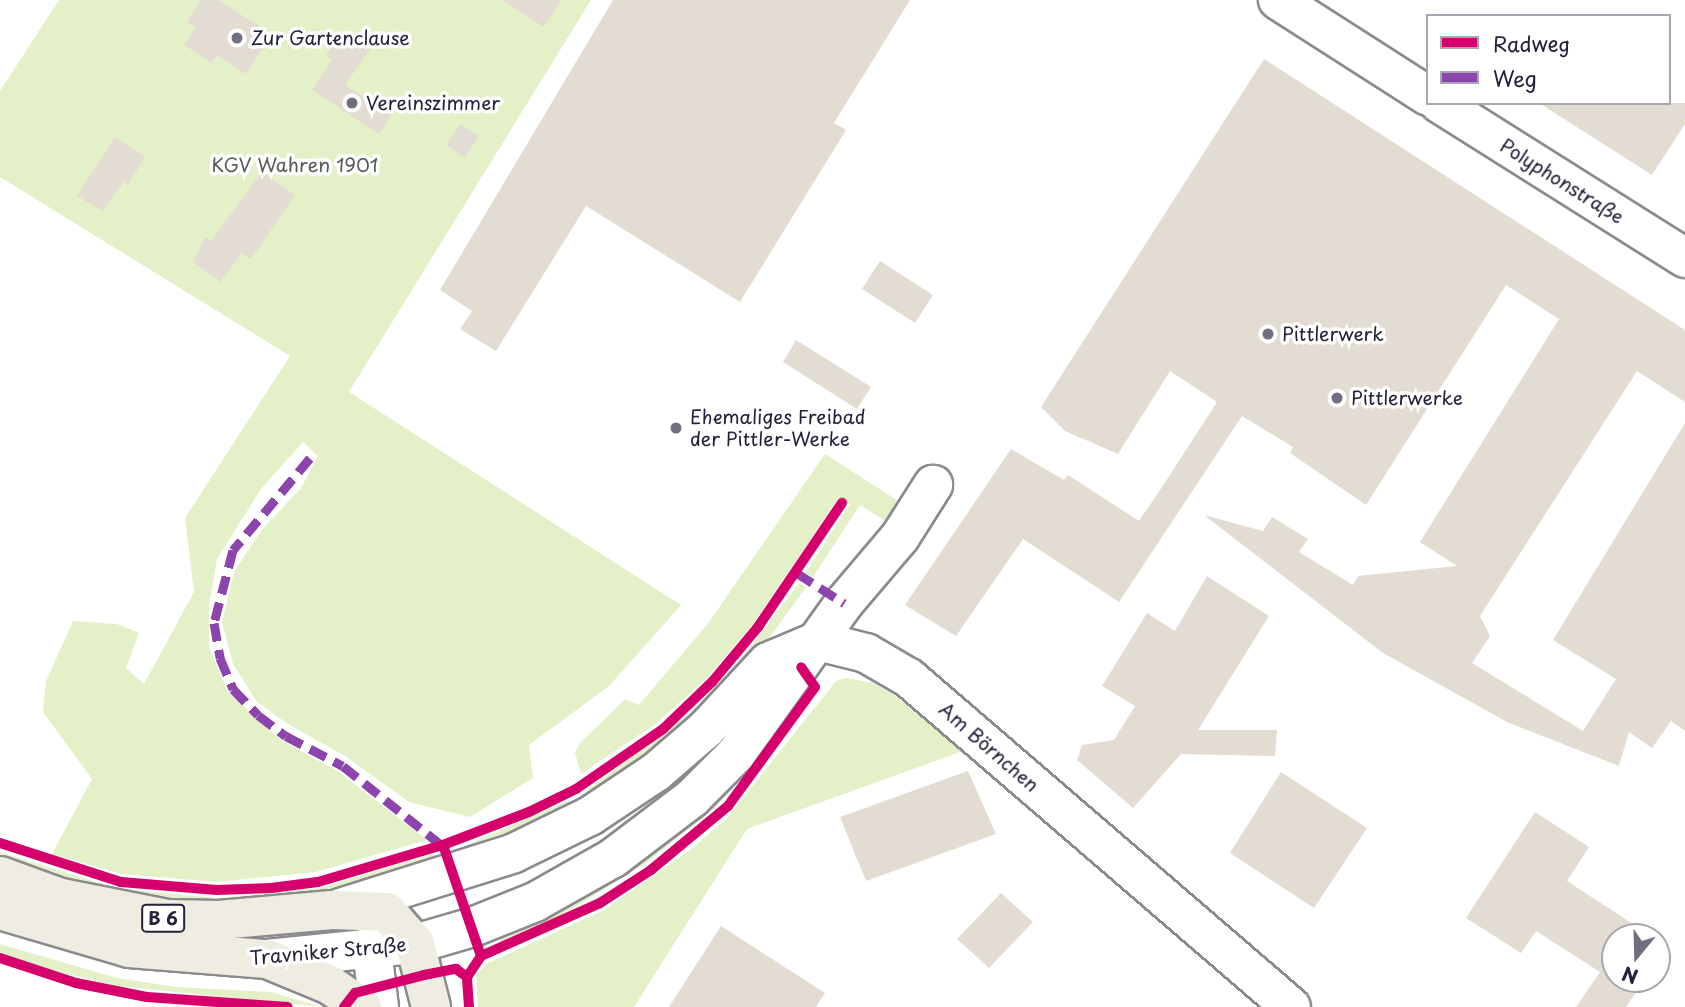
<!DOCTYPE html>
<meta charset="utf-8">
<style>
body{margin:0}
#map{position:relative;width:1685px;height:1007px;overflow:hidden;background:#fff;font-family:"Playpen Sans",sans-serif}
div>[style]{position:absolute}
.green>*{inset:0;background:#e4f1c8}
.building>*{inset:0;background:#e2dcd3}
.roads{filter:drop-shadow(2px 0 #8a8a8f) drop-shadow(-2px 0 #8a8a8f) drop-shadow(0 2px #8a8a8f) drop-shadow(0 -2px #8a8a8f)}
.minor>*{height:38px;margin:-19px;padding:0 19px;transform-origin:19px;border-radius:19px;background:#fff}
.major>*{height:38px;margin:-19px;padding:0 19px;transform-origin:19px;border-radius:19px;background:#efede1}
.quiet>*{height:9px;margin-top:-4.5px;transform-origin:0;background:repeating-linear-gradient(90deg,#8e44ad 0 18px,transparent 0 27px)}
.cycleway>*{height:10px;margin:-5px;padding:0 5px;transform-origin:5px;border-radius:5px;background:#d6006c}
.dots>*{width:19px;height:19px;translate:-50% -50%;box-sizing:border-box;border:4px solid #fff;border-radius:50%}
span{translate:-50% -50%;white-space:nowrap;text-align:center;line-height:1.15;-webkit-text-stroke:7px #fff;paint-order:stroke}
.shield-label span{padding:2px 5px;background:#fff;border:2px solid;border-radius:5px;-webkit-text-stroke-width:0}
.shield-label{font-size:18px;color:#22223b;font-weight:700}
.poi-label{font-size:19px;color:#22223b}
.left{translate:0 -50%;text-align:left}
.park-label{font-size:19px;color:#555c58}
.street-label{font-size:19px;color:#22223b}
.legend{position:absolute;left:1426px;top:14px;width:245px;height:91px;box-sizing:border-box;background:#fff;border:2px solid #a7a7b1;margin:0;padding:9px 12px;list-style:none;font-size:21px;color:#22223b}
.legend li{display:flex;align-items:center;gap:14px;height:35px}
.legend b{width:35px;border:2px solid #a7a7b1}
.north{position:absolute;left:1601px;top:923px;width:70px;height:70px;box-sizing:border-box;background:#fff;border:2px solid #a7a7b1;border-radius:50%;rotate:199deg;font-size:19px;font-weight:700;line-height:28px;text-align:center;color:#22223b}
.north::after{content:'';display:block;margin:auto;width:24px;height:32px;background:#6f6f80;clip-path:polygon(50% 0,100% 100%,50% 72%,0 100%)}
</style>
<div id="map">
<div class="green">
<i style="clip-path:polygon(59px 0,591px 0,349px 392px,681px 605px,609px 686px,529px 745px,533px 778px,470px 817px,409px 802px,345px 756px,288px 724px,257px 702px,233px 664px,222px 622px,234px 572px,261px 531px,301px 488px,318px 456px,303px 442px,261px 489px,217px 559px,209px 605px,209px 647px,228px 692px,281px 740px,339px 772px,427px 840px,316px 872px,217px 882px,121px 874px,52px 854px,92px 779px,43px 712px,46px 681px,73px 621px,117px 624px,139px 633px,126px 668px,144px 684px,194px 592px,185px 518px,290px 356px,0 177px,0 91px)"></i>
<i style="clip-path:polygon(825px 454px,903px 504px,890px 524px,860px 505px,813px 577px,805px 573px,850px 504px,839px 497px,753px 624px,706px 679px,657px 723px,581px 774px,575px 753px,580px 743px,625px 699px,639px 705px,709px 622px)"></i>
<i style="clip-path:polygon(799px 583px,806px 587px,773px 633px,700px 715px,599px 793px,587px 790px,694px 710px,741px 659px)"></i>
<i style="clip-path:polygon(847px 678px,873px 683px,892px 694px,963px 751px,747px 829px,634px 1007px,478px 1007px,476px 975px,486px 964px,604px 910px,690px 850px,727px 818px,836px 681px)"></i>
<i style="clip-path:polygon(734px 778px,737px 782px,715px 808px,646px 863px,562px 915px,500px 942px,497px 934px)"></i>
<i style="clip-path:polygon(570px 800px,567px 811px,468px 852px,466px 845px)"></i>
<i style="clip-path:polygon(0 852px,119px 889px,218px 898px,319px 888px,433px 854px,439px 862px,360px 887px,246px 905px,118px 897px,0 860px)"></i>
<i style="clip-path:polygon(0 944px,117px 978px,177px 987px,271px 992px,322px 1007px,116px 986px,32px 965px,0 953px)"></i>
</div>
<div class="building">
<i style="clip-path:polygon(201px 0,218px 0,272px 34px,246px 74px,217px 55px,212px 63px,184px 45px,196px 27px,187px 22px)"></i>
<i style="clip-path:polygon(502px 0,562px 0,544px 27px)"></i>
<i style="clip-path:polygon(613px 0,910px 0,834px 123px,846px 130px,740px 302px,586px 206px,496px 351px,460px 329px,472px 311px,440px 290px)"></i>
<i style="clip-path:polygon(342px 32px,369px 51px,345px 85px,392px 115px,379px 134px,312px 90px,332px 60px,326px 55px)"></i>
<i style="clip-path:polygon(1264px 59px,1685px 330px,1685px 402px,1637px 371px,1480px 616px,1490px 636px,1472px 663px,1583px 731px,1616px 679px,1553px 640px,1685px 423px,1685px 731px,1671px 721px,1652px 748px,1629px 732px,1619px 766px,1507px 722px,1383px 653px,1204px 515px,1263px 531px,1272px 517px,1308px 539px,1299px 552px,1353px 585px,1358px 576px,1457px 566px,1420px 542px,1559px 319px,1506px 285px,1366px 505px,1290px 453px,1293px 447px,1242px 416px,1119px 602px,1023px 539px,956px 636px,905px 605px,1011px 449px,1064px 480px,1068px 475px,1139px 521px,1166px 481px,1217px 402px,1170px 371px,1118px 454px,1065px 431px,1041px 407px)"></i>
<i style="clip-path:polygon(1539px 103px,1685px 103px,1685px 124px,1652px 175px)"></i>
<i style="clip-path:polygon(460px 124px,479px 136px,465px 158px,446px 145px)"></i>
<i style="clip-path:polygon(115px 137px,145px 157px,128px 185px,124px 182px,102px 211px,77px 196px)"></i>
<i style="clip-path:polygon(262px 172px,295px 195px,251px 259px,242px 253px,220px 282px,193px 262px,205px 237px,211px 241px)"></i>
<i style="clip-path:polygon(880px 261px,933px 295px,915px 323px,862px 289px)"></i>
<i style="clip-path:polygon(796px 340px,871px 387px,857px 409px,783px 362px)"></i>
<i style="clip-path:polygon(1207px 576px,1269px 616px,1198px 730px,1277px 730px,1275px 756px,1181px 754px,1133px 808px,1077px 760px,1082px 745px,1114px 740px,1135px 706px,1102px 686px,1147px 613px,1175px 631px)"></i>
<i style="clip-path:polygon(968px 771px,996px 834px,866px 881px,840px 817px)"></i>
<i style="clip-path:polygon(1281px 772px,1367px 828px,1314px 908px,1230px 853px)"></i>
<i style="clip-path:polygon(1535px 812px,1589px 847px,1567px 881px,1653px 937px,1615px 937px,1615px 979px,1645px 979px,1626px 1007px,1576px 1007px,1600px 972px,1536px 931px,1521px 953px,1466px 918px)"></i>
<i style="clip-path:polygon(1001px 893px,1033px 922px,989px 968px,957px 939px)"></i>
<i style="clip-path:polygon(721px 926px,825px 993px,816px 1007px,669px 1007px)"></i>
</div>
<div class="roads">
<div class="minor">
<i style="left:1278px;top:0;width:178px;rotate:32.6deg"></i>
<i style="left:1439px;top:103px;width:291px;rotate:32.2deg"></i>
<i style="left:818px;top:641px;width:49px;rotate:14deg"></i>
<i style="left:866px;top:653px;width:50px;rotate:30.2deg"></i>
<i style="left:909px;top:678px;width:504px;rotate:40.74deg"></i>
<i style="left:340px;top:908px;width:182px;rotate:-17.5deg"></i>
<i style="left:514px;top:853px;width:85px;rotate:-26deg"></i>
<i style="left:590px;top:816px;width:79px;rotate:-33.7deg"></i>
<i style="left:656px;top:772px;width:66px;rotate:-40.7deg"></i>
<i style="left:706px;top:729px;width:91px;rotate:-47.2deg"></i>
<i style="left:768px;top:662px;width:54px;rotate:-22.8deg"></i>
<i style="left:267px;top:959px;width:149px;rotate:-5.8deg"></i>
<i style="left:415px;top:944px;width:57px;rotate:-16.2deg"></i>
<i style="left:470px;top:928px;width:70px;rotate:-21.8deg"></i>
<i style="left:535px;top:902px;width:90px;rotate:-29.4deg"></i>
<i style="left:613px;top:858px;width:99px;rotate:-37.2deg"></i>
<i style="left:692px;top:798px;width:62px;rotate:-45deg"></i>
<i style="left:736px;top:754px;width:186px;rotate:-54.4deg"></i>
<i style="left:844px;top:603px;width:87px;rotate:-49.7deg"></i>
<i style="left:900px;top:537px;width:62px;rotate:-57.6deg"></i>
<i style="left:379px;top:1007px;width:57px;rotate:-97deg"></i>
<i style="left:372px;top:950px;width:25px;rotate:-69deg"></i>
</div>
<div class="major">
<i style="left:0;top:876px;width:65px;rotate:19.8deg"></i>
<i style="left:61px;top:898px;width:108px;rotate:11.2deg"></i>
<i style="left:167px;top:919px;width:52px;rotate:1.1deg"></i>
<i style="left:219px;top:920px;width:113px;rotate:-5.1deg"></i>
<i style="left:332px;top:910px;width:55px;rotate:2.1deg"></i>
<i style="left:387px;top:912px;width:43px;rotate:48.8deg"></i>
<i style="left:415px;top:944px;width:65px;rotate:75.7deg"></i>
<i style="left:0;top:910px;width:134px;rotate:16.4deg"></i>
<i style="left:129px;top:948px;width:138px;rotate:4.6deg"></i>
<i style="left:267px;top:959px;width:68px;rotate:22.4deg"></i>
<i style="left:330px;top:985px;width:39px;rotate:35deg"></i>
</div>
</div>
<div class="quiet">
<i style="left:310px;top:458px;width:120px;rotate:129.9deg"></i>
<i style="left:233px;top:550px;width:75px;rotate:104.6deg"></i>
<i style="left:214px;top:623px;width:36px;rotate:80deg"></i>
<i style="left:220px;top:658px;width:34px;rotate:67deg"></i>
<i style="left:233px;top:689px;width:36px;rotate:46deg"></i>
<i style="left:258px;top:715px;width:35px;rotate:37deg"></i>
<i style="left:286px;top:736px;width:64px;rotate:27.8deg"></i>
<i style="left:343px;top:766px;width:129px;rotate:38.7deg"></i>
<i style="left:797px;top:573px;width:56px;rotate:32.6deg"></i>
</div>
<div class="cycleway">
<i style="left:0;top:843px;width:127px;rotate:17.9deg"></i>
<i style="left:121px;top:882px;width:96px;rotate:4.8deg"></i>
<i style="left:217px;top:890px;width:54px;rotate:-2.1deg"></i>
<i style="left:271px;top:888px;width:47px;rotate:-7.3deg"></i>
<i style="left:318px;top:882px;width:130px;rotate:-16.5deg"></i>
<i style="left:443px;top:845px;width:92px;rotate:-21deg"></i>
<i style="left:529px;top:812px;width:52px;rotate:-26.1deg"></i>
<i style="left:576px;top:789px;width:106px;rotate:-34.6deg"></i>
<i style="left:663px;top:729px;width:68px;rotate:-43.8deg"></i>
<i style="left:712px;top:682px;width:72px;rotate:-50.1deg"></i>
<i style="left:758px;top:627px;width:150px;rotate:-55.9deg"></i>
<i style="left:443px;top:845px;width:117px;rotate:71.1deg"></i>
<i style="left:0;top:958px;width:80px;rotate:18.2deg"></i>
<i style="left:76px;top:983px;width:72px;rotate:11.2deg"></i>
<i style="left:147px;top:997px;width:141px;rotate:4.1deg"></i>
<i style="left:344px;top:1007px;width:18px;rotate:-52deg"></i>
<i style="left:355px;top:993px;width:71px;rotate:-14.6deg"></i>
<i style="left:424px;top:975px;width:33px;rotate:-11deg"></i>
<i style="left:456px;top:969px;width:14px;rotate:36deg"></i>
<i style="left:469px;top:1007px;width:30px;rotate:-94deg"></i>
<i style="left:467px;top:977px;width:25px;rotate:-56deg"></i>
<i style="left:481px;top:956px;width:130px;rotate:-24deg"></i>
<i style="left:600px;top:903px;width:61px;rotate:-32.9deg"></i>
<i style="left:651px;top:870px;width:100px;rotate:-39.7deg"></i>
<i style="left:728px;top:806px;width:147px;rotate:-53.8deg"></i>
<i style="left:815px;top:687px;width:24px;rotate:-125deg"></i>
</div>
<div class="dots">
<i style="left:237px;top:38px;background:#6f6f80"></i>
<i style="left:352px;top:103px;background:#6f6f80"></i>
<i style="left:1268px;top:334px;background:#6f6f80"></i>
<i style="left:1337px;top:398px;background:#6f6f80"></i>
<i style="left:676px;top:428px;background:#6f6f80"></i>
</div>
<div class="shield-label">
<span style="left:163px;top:918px">B 6</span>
</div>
<div class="poi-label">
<span class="left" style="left:251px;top:38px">Zur Gartenclause</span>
<span class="left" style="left:366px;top:103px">Vereinszimmer</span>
<span class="left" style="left:1282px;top:334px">Pittlerwerk</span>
<span class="left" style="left:1351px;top:398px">Pittlerwerke</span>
<span class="left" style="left:690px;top:428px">Ehemaliges Freibad<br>der Pittler-Werke</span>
</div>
<div class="park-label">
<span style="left:295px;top:165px">KGV Wahren 1901</span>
</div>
<div class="street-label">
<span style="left:1562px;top:181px;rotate:32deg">Polyphonstraße</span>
<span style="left:989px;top:747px;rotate:41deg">Am Börnchen</span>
<span style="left:328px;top:951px;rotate:-5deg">Travniker Straße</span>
</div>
<ul class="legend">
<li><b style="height:9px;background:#d6006c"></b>Radweg</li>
<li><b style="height:9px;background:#8e44ad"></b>Weg</li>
</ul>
<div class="north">N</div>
</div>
